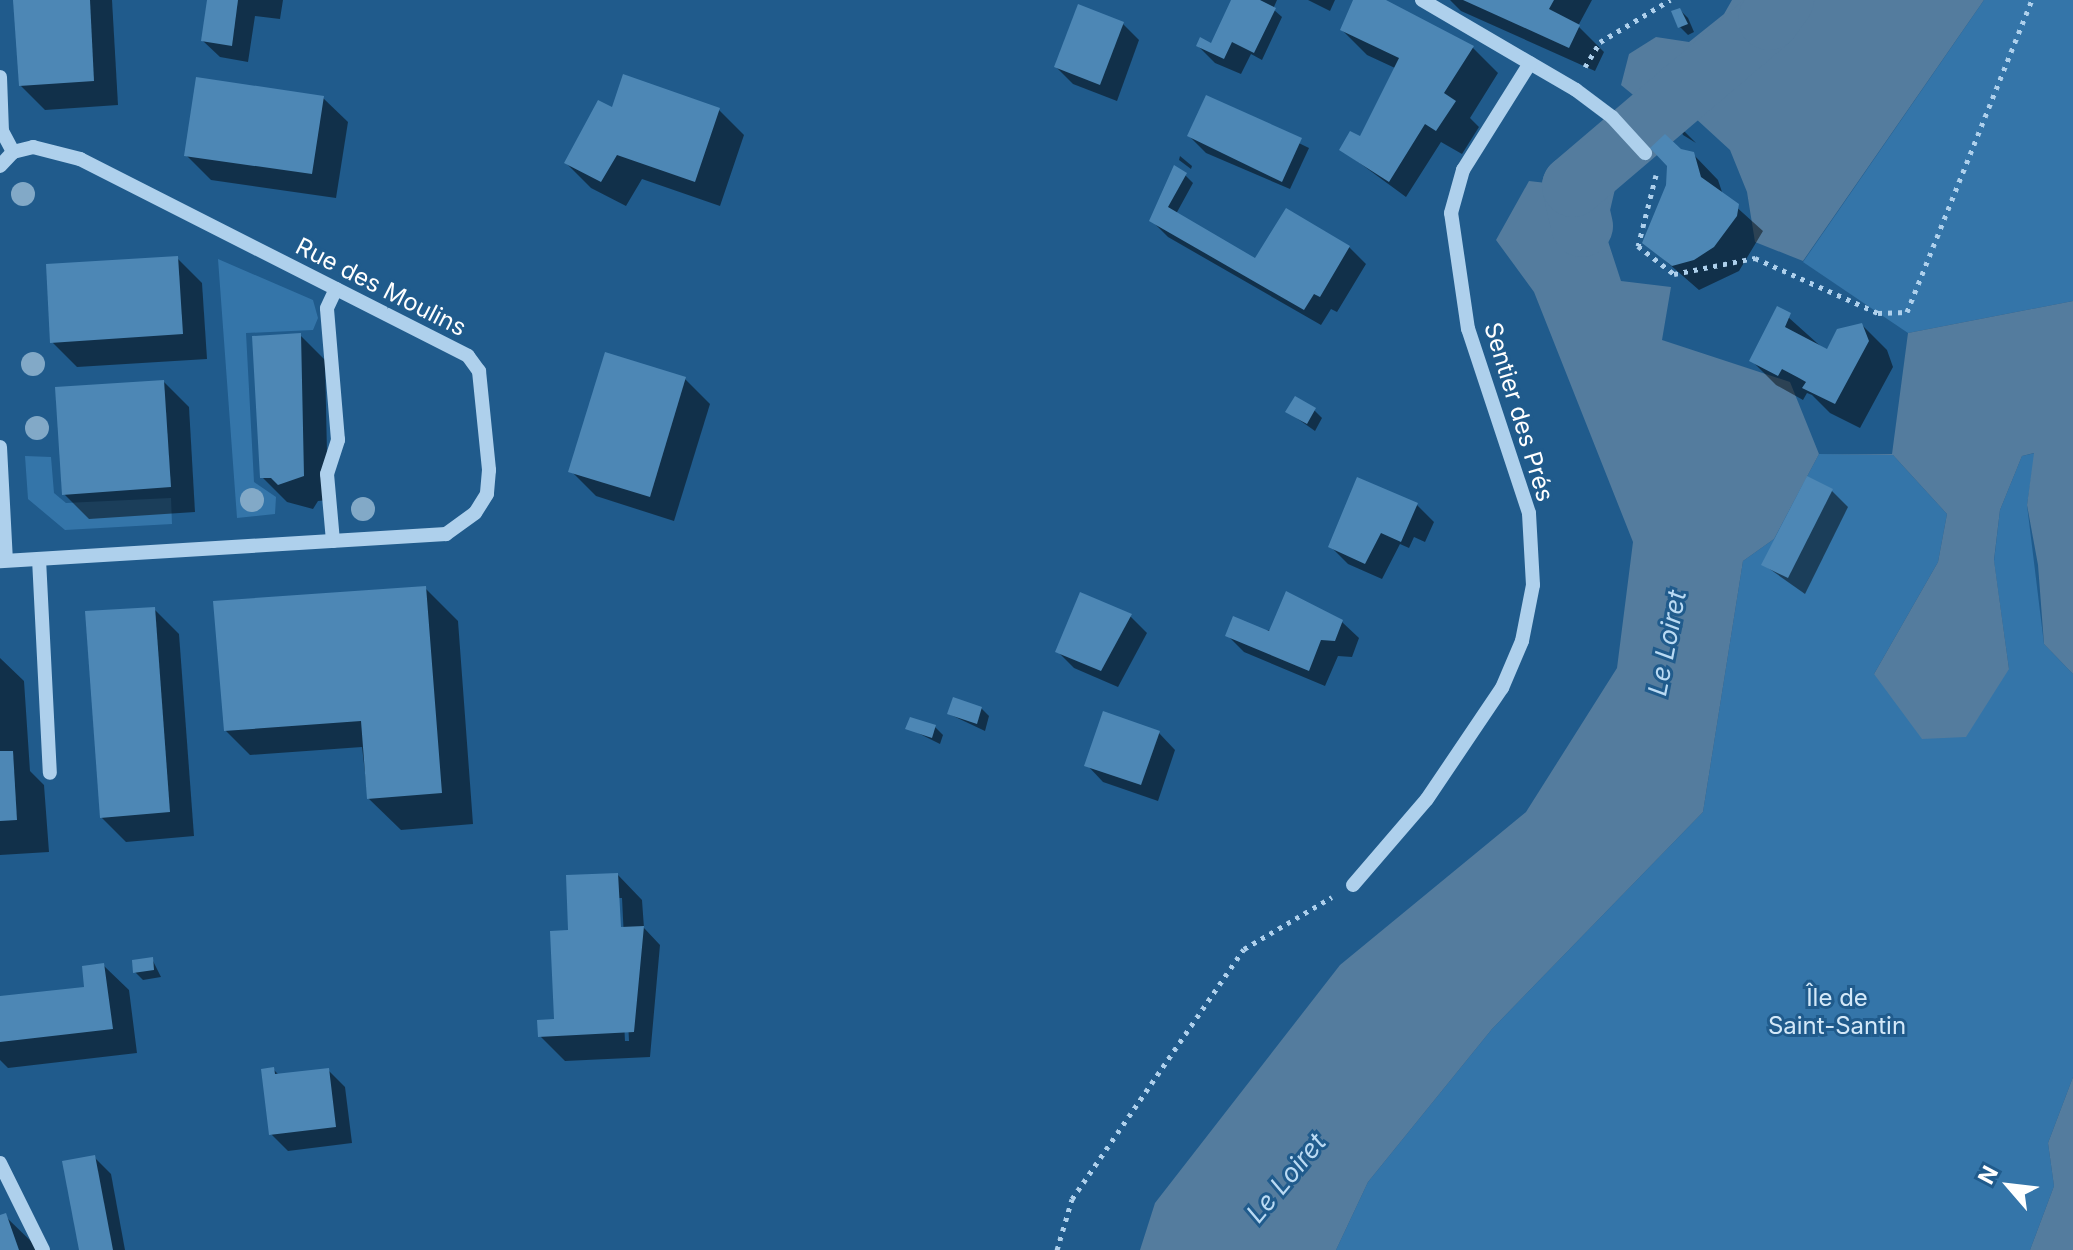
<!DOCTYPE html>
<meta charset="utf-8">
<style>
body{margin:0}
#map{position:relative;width:2073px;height:1250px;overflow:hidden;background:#205b8c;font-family:Inter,sans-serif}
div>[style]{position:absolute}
.green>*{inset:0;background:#3475a9}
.water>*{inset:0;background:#547c9e}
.shadow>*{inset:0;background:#0007}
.river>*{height:62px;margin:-31px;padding:0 31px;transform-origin:31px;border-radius:31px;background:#547c9e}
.building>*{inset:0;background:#4d87b5}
.path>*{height:5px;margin-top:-2.5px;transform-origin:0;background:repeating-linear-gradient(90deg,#aed0ec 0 4px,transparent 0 10px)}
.minor>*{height:14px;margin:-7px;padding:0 7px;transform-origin:7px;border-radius:7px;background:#aed0ec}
.trees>*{width:24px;height:24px;margin:-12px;border-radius:50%;background:#82a9c7}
span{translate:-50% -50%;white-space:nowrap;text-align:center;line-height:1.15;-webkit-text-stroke:6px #205b8c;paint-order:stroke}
.street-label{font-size:24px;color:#fff}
.park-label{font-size:24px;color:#d3e8f8}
.water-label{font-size:26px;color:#badaf3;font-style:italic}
.north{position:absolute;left:1969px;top:1146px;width:80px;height:80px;-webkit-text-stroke:6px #205b8c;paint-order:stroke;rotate:298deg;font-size:22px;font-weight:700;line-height:32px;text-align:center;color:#fff}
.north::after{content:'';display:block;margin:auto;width:28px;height:36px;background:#fff;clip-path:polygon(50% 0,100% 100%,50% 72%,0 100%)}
</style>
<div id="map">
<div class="green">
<i style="clip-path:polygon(1984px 0,2073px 0,2073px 301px,1908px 333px,1803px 262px)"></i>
<i style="clip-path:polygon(218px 259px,313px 300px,318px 318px,313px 330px,246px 333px,254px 482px,276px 497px,275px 514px,237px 518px)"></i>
<i style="clip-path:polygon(2035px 453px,2027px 505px,2044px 644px,2073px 674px,2073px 1077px,2048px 1143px,2054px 1186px,2030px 1250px,1336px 1250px,1368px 1182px,1492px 1029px,1703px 812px,1743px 561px,1774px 539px,1819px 454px,1893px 455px,1947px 514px,1938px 562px,1874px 674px,2009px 669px,1994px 561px,2000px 510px,2022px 456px)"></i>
<i style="clip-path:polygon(25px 456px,51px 457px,54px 493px,66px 503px,171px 498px,172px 524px,65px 530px,28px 499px)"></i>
</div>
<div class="water">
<i style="clip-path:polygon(1732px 0,1984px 0,1803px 261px,1755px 242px,1747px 192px,1730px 150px,1694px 117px,1662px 131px,1643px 103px,1621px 85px,1629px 54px,1656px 37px,1689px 42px,1724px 14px)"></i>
<i style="clip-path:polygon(1585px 155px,1622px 159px,1605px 232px,1621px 281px,1671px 287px,1662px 340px,1790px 382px,1819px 454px,1892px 454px,1908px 333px,2073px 301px,2073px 674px,2044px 644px,2038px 565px,2027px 505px,2034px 453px,2022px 456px,2000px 510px,1994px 560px,2009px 669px,1966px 737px,1922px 739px,1874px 674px,1938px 562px,1947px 514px,1893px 455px,1819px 454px,1774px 539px,1743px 561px,1703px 812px,1492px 1029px,1368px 1182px,1336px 1250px,1140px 1250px,1155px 1203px,1340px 965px,1526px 812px,1617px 668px,1633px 542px,1534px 292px,1496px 240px,1529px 181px,1573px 186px)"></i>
<i style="clip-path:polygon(2073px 1077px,2073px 1250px,2030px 1250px,2054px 1186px,2048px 1143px)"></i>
</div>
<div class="shadow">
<i style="clip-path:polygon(15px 0,112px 0,118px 105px,45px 110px,20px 85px)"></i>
<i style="clip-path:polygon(209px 0,283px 0,280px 19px,255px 16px,248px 62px,220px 57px,203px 41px)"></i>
<i style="clip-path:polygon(1233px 0,1277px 0,1273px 9px,1282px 17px,1262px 60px,1251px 54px,1241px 74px,1215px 63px,1198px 46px,1212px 45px)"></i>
<i style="clip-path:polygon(1308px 0,1335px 0,1330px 11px)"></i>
<i style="clip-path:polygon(1355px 0,1379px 0,1473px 48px,1498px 73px,1470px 118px,1479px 127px,1462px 154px,1441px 142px,1406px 197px,1342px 150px,1360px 139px,1395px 68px,1367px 55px,1342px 30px)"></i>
<i style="clip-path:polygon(1450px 0,1592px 0,1578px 26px,1604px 52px,1595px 71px,1461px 11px)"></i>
<i style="clip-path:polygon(1680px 10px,1688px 18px,1694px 32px,1688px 35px,1680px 27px)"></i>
<i style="clip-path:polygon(1123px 24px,1139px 40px,1117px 101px,1073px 84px,1056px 67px)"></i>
<i style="clip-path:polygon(624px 76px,719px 110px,744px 135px,720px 206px,642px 179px,626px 206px,591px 188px,566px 163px,613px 110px)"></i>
<i style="clip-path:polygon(323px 98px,348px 122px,336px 198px,211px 180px,186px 155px)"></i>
<i style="clip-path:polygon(1207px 98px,1309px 148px,1290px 189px,1206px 153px,1189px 136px)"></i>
<i style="clip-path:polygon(1679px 126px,1696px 143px,1683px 135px)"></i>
<i style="clip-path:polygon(1680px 151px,1693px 154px,1718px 180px,1723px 195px,1763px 231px,1739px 271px,1699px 290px,1645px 243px)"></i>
<i style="clip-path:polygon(1180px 156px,1192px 166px,1191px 169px,1179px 160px)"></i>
<i style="clip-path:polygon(1185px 175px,1193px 183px,1176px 214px,1256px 261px,1349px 247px,1366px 264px,1337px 312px,1331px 309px,1321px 325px,1168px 237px,1151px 220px)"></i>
<i style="clip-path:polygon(177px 258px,202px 283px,207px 359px,77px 367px,52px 342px)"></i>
<i style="clip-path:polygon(1778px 308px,1827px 352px,1862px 325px,1887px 350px,1893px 367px,1860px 428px,1830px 413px,1812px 395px,1807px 393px,1803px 400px,1776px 385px,1751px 360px)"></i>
<i style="clip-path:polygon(300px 335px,325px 360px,328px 500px,318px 501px,313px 509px,287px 502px,262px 477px)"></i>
<i style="clip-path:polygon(685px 379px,710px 404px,674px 521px,596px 496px,571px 471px)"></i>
<i style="clip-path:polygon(164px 382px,189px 407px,195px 512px,89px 519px,64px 494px)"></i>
<i style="clip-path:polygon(1314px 410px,1322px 418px,1315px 431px,1288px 412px)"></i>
<i style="clip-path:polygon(1831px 490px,1848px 507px,1805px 594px,1764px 565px)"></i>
<i style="clip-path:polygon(1417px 505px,1434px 522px,1425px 542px,1414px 537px,1409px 548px,1400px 544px,1382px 579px,1348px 564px,1331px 547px)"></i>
<i style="clip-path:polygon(425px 588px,458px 621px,473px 824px,401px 830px,368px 798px,362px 747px,250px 755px,225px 730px)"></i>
<i style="clip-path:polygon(154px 609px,179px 634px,194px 836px,126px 842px,101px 817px)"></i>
<i style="clip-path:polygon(1130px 616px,1147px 633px,1118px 687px,1074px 668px,1057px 651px)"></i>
<i style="clip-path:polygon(1342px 622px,1359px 638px,1352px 657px,1338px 656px,1325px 686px,1244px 652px,1227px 635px)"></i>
<i style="clip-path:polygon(0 658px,24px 681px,30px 771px,44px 785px,49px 852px,0 855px)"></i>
<i style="clip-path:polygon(981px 708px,989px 716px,985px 731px,949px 714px)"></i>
<i style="clip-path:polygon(935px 727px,943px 735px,940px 744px,908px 728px)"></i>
<i style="clip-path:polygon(1159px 733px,1175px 750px,1158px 801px,1103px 782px,1087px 765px)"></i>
<i style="clip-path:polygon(evenodd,618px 875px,642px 900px,644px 928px,660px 945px,650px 1057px,565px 1061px,540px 1036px,556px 1020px,570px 932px,618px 875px,618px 898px,622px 898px,629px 1041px,625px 1041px,618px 898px)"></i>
<i style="clip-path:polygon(152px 959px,161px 977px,143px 980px,135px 972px)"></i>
<i style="clip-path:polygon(104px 966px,129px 990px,137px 1053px,8px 1068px,0 1060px,0 998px,86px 989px)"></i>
<i style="clip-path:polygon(273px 1069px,280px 1076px,328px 1070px,345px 1087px,352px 1143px,288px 1151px,271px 1134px)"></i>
<i style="clip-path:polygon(94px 1157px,111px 1174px,125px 1250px,81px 1250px)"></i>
<i style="clip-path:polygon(5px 1216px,38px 1248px,38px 1250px,0 1250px,0 1217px)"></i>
</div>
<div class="river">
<i style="left:1582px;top:226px;width:41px;rotate:-102.7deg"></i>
<i style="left:1573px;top:186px;width:257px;rotate:-40.4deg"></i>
<i style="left:1769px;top:19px;width:24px;rotate:-54deg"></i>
</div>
<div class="building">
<i style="clip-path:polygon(13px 0,90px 0,94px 81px,19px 86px)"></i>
<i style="clip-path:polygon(207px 0,238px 0,232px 46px,201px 41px)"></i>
<i style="clip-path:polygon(1231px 0,1260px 0,1276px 8px,1254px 53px,1232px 42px,1224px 59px,1196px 46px,1200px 37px,1211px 43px)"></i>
<i style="clip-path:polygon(1353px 0,1386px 0,1474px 46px,1444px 93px,1456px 101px,1436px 131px,1425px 124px,1389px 182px,1339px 150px,1350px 131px,1360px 136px,1399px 58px,1340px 30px)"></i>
<i style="clip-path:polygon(1463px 0,1554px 0,1549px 9px,1580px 25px,1569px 48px)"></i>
<i style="clip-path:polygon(1078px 4px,1124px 22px,1100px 85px,1054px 67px)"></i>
<i style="clip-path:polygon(1680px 8px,1688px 24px,1678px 28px,1671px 11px)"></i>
<i style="clip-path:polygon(623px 74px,720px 108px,695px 182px,617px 155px,601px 182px,564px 163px,598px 100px,612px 107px)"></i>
<i style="clip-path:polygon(196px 77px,324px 96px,312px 174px,184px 156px)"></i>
<i style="clip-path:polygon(1206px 95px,1302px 138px,1282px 182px,1187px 136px)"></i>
<i style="clip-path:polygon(1665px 134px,1681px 149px,1694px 152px,1701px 177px,1739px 204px,1737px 216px,1714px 247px,1694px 260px,1672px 266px,1642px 243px,1666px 185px,1667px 166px,1650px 148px)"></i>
<i style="clip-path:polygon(1174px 165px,1187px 173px,1168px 207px,1255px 258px,1286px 208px,1350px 246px,1320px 297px,1314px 294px,1304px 310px,1149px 221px)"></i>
<i style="clip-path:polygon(178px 256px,183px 334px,50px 343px,46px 264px)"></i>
<i style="clip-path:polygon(1777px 306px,1791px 313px,1785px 327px,1827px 349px,1837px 329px,1862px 323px,1869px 341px,1835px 404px,1802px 388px,1806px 382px,1799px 378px,1782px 369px,1778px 376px,1749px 361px)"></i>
<i style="clip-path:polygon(301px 333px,304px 476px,278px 485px,271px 478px,260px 478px,252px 336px)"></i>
<i style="clip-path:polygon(605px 352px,686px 377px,650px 497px,568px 472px)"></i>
<i style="clip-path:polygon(164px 380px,171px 487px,62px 495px,55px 387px)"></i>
<i style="clip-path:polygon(1295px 396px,1316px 408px,1307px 424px,1285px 412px)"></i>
<i style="clip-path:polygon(1807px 476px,1833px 489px,1788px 578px,1761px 565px)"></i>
<i style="clip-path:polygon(1357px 477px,1418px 503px,1401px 542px,1381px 533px,1365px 564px,1328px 547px)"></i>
<i style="clip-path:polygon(426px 586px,442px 793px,367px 799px,361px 721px,224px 731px,213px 601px)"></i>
<i style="clip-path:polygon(1286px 591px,1343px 620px,1335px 641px,1321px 640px,1309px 671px,1225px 636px,1233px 616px,1269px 631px)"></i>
<i style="clip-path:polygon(1080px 592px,1132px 614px,1101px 671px,1055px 652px)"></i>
<i style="clip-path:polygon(155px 607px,170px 812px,100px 818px,85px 611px)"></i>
<i style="clip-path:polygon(953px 697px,982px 707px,977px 724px,947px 714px)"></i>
<i style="clip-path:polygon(1103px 711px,1160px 731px,1141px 785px,1084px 766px)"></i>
<i style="clip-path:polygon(910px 717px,936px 725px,932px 738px,905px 729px)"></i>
<i style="clip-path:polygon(0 751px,13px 751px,17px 820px,0 821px)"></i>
<i style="clip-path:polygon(618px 873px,621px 927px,644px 926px,634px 1032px,538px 1037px,537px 1020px,554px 1019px,550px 931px,568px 930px,566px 875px)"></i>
<i style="clip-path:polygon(153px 957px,154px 970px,133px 973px,132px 960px)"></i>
<i style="clip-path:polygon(104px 963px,113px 1029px,0 1042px,0 996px,84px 987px,82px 966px)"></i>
<i style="clip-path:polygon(274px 1067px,275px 1074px,329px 1068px,336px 1127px,269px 1135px,261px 1069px)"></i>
<i style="clip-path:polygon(95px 1155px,113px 1250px,79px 1250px,62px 1161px)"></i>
<i style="clip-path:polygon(6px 1213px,19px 1250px,0 1250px,0 1215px)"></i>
</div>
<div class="path">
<i style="left:1585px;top:67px;width:29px;rotate:-59deg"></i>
<i style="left:1600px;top:42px;width:82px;rotate:-31deg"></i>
<i style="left:1656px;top:175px;width:73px;rotate:104.2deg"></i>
<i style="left:1638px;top:246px;width:46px;rotate:37.9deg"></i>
<i style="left:1674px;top:274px;width:83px;rotate:-11.2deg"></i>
<i style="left:1755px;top:258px;width:135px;rotate:24.1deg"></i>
<i style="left:1878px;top:313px;width:29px;rotate:-2deg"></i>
<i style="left:1907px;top:312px;width:336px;rotate:-68.2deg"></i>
<i style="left:1057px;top:1250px;width:53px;rotate:-73.6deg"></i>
<i style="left:1072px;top:1199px;width:303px;rotate:-55.5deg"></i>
<i style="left:1244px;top:949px;width:102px;rotate:-30.6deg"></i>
</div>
<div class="minor">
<i style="left:1422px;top:0;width:178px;rotate:30.3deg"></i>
<i style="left:1576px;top:90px;width:45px;rotate:36.9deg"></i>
<i style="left:1612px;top:117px;width:49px;rotate:47.5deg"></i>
<i style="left:0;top:77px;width:54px;rotate:87.9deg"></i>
<i style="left:2px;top:131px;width:24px;rotate:62deg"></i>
<i style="left:0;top:166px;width:19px;rotate:-47deg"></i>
<i style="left:13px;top:152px;width:21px;rotate:-14deg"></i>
<i style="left:33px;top:147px;width:49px;rotate:14.3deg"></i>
<i style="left:80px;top:159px;width:435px;rotate:26.9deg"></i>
<i style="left:468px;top:356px;width:19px;rotate:54deg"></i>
<i style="left:479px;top:371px;width:100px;rotate:84.2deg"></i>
<i style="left:489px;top:470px;width:24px;rotate:95deg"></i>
<i style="left:487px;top:494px;width:22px;rotate:122deg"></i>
<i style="left:475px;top:513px;width:36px;rotate:144deg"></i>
<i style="left:446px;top:534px;width:447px;rotate:176.5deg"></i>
<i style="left:0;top:447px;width:113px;rotate:87deg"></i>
<i style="left:333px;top:541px;width:67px;rotate:-95.1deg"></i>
<i style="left:327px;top:474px;width:36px;rotate:-72deg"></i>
<i style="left:338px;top:440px;width:132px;rotate:-94.8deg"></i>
<i style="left:327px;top:308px;width:21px;rotate:-65deg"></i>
<i style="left:39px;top:559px;width:214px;rotate:87.1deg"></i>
<i style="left:1353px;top:885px;width:113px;rotate:-49.3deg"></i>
<i style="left:1427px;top:799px;width:134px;rotate:-56deg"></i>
<i style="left:1502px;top:688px;width:51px;rotate:-66.9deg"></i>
<i style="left:1522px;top:641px;width:57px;rotate:-78.9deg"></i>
<i style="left:1533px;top:585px;width:72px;rotate:-93.2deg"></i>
<i style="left:1529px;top:513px;width:194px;rotate:-108.3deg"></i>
<i style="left:1468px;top:329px;width:117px;rotate:-98.3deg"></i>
<i style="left:1451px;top:213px;width:45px;rotate:-74.4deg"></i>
<i style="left:1463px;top:170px;width:126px;rotate:-57.9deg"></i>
<i style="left:0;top:1163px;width:97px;rotate:63.7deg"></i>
</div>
<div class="trees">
<i style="left:23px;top:194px"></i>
<i style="left:33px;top:364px"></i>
<i style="left:37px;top:428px"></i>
<i style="left:252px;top:500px"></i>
<i style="left:363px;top:509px"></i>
</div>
<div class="street-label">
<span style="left:381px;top:287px;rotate:27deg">Rue des Moulins</span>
<span style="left:1519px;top:412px;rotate:73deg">Sentier des Prés</span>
</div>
<div class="park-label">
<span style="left:1837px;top:1012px">Île de<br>Saint-Santin</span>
</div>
<div class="water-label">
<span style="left:1667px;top:643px;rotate:-79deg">Le Loiret</span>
<span style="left:1286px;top:1178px;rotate:-50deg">Le Loiret</span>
</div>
<div class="north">N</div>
</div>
